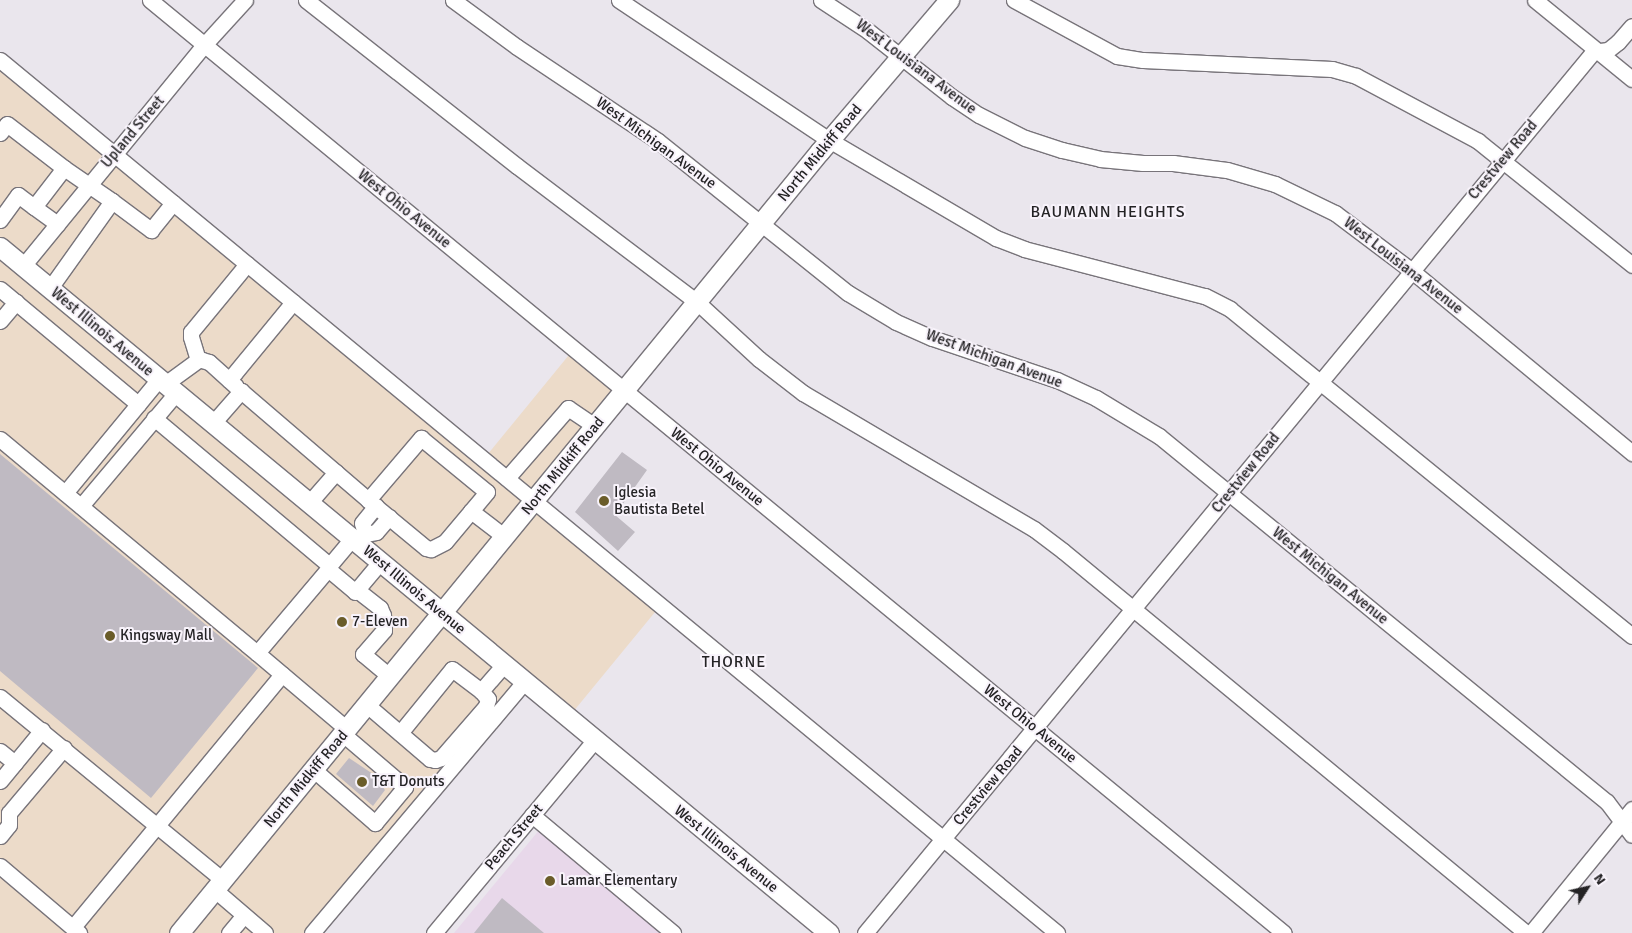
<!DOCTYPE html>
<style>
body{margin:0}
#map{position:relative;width:1632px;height:933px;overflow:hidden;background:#eae6ed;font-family:Signika,sans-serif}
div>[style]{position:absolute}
.commercial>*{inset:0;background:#ecdbc9}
.education>*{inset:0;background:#e8d8ea}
.building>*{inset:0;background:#bfbac2}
.roads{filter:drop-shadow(1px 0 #78747a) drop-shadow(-1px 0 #78747a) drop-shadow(0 1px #78747a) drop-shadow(0 -1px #78747a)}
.minor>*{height:15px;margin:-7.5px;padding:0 7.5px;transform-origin:7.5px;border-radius:7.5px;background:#fff}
.major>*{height:19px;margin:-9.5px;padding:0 9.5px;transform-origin:9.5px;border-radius:9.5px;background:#fff}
.dots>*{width:14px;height:14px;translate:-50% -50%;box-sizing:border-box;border:2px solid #f8f3fb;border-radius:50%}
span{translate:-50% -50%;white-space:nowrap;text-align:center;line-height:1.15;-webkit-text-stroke:4px #f8f3fb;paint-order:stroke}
.street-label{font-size:15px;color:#242325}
.poi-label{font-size:15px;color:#242325}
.left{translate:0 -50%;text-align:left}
.neighbourhood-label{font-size:16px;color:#242325;letter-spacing:1px}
.north{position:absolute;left:1562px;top:863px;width:50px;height:50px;-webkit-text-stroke:4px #f8f3fb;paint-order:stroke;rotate:55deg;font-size:14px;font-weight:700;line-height:20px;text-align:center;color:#242325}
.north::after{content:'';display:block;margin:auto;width:18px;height:22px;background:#242325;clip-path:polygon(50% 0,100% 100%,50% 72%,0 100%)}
</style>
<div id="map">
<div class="commercial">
<i style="clip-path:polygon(0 61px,483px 460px,573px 350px,619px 388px,535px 504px,660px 606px,568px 718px,522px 680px,313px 933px,0 933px)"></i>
</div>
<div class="education">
<i style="clip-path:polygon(540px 829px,666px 933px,454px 933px)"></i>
</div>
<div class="building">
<i style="clip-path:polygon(622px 452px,647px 470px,615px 515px,635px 532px,618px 551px,575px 512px)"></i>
<i style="clip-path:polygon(0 454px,258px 668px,151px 798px,0 671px)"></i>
<i style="clip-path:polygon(349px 758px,373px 774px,385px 790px,373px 806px,336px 774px)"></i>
<i style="clip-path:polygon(502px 898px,544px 933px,474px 933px)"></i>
</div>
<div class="roads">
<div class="minor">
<i style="left:150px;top:0;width:1468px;rotate:39.45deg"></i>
<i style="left:306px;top:0;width:268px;rotate:38.2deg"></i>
<i style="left:517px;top:166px;width:226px;rotate:37.1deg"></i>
<i style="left:697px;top:302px;width:84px;rotate:42.6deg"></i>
<i style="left:759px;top:359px;width:56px;rotate:37.7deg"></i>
<i style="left:803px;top:393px;width:268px;rotate:30.5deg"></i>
<i style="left:1034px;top:529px;width:36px;rotate:37deg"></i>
<i style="left:1063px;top:551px;width:600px;rotate:39.52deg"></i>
<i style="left:453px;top:0;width:79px;rotate:36.3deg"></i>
<i style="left:517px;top:47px;width:169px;rotate:33.7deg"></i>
<i style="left:658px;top:141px;width:243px;rotate:38.7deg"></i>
<i style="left:848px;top:293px;width:56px;rotate:31.1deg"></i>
<i style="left:896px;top:322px;width:39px;rotate:24deg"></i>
<i style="left:932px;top:338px;width:132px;rotate:18.6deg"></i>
<i style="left:1057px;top:380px;width:43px;rotate:24.8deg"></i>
<i style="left:1096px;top:398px;width:74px;rotate:31.1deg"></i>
<i style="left:1159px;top:436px;width:578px;rotate:39.25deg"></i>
<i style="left:1607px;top:802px;width:41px;rotate:52.9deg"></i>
<i style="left:619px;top:0;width:252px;rotate:33.7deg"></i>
<i style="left:829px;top:140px;width:194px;rotate:30.4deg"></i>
<i style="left:996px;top:238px;width:30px;rotate:21deg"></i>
<i style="left:1024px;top:249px;width:187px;rotate:14.6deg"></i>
<i style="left:1205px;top:296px;width:28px;rotate:27deg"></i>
<i style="left:1230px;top:309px;width:518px;rotate:39.13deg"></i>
<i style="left:821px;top:0;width:56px;rotate:33.4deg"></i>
<i style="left:868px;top:31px;width:107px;rotate:38.2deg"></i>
<i style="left:952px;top:97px;width:32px;rotate:34deg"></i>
<i style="left:979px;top:115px;width:51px;rotate:26.6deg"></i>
<i style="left:1025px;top:138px;width:39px;rotate:18deg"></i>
<i style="left:1062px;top:150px;width:39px;rotate:13deg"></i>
<i style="left:1100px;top:159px;width:43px;rotate:5.3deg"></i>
<i style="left:1143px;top:163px;width:30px"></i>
<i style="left:1173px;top:163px;width:54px;rotate:7.4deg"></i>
<i style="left:1227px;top:170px;width:50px;rotate:16.3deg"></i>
<i style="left:1275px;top:184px;width:67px;rotate:25.8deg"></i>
<i style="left:1335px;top:213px;width:96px;rotate:37deg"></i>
<i style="left:1412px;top:271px;width:286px;rotate:39.6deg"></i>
<i style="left:1014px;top:0;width:117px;rotate:28.5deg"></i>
<i style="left:1117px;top:56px;width:26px;rotate:9deg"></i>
<i style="left:1143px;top:60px;width:189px;rotate:2.7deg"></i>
<i style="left:1332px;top:69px;width:25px;rotate:16deg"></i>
<i style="left:1356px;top:76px;width:138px;rotate:28deg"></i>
<i style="left:1478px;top:141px;width:198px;rotate:38.8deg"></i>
<i style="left:1535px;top:0;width:125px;rotate:39.2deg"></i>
<i style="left:0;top:60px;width:1371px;rotate:39.55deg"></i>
<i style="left:0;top:133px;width:11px;rotate:-52deg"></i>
<i style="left:7px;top:124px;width:72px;rotate:37.7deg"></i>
<i style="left:64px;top:168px;width:49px;rotate:127.6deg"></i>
<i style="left:34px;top:207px;width:20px;rotate:-143deg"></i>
<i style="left:18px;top:195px;width:31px;rotate:126deg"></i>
<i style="left:112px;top:201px;width:49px;rotate:36.6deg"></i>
<i style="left:151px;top:230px;width:35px;rotate:-51deg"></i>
<i style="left:34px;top:207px;width:29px;rotate:36deg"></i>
<i style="left:23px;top:266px;width:286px;rotate:-50.7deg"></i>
<i style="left:204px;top:45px;width:61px;rotate:-47.7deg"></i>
<i style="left:50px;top:288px;width:107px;rotate:-54.5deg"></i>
<i style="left:112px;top:201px;width:58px;rotate:-145.5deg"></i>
<i style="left:0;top:289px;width:180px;rotate:39.8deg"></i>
<i style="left:0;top:321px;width:25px;rotate:-50deg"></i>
<i style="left:198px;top:360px;width:24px;rotate:-107deg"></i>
<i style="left:191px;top:337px;width:5px;rotate:-90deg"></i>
<i style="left:191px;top:332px;width:88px;rotate:-50.5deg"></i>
<i style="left:229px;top:380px;width:101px;rotate:-50.6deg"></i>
<i style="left:165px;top:384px;width:41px;rotate:-36deg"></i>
<i style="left:198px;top:360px;width:4px"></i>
<i style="left:202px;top:360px;width:7px;rotate:16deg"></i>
<i style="left:209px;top:362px;width:36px;rotate:42deg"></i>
<i style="left:154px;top:418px;width:227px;rotate:40deg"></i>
<i style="left:328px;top:564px;width:5px;rotate:90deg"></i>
<i style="left:328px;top:569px;width:110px;rotate:130.2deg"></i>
<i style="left:257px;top:653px;width:118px;rotate:40.2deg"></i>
<i style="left:213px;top:423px;width:43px;rotate:-48.8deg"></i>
<i style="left:241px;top:391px;width:167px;rotate:40.6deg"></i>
<i style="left:0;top:439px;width:334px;rotate:39.8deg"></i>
<i style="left:507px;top:478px;width:93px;rotate:-48.9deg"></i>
<i style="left:568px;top:408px;width:32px;rotate:34deg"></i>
<i style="left:65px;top:493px;width:148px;rotate:-50.5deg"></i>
<i style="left:309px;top:503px;width:41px;rotate:-48.9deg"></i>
<i style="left:81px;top:506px;width:148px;rotate:-49.9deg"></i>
<i style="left:471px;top:511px;width:40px;rotate:130deg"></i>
<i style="left:445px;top:542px;width:16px;rotate:153deg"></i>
<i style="left:431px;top:549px;width:5px;rotate:-169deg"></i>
<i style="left:426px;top:548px;width:75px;rotate:-140.4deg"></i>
<i style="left:368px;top:500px;width:82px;rotate:-49.5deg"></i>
<i style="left:421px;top:438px;width:85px;rotate:39.3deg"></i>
<i style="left:487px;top:492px;width:25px;rotate:130deg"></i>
<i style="left:471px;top:511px;width:43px;rotate:37.4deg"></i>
<i style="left:365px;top:534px;width:11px;rotate:-105deg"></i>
<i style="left:362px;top:523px;width:22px;rotate:-51deg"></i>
<i style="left:357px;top:543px;width:12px;rotate:-48deg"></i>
<i style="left:365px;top:534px;width:11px;rotate:-10deg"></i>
<i style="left:376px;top:532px;width:20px;rotate:-49deg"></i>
<i style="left:329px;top:566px;width:35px;rotate:-50deg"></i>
<i style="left:328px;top:569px;width:35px;rotate:40deg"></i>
<i style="left:355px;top:592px;width:39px;rotate:-50deg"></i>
<i style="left:357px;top:590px;width:29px;rotate:38deg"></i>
<i style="left:380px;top:608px;width:8px;rotate:67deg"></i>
<i style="left:383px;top:615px;width:15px;rotate:86deg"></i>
<i style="left:384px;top:630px;width:32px;rotate:131deg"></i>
<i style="left:363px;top:654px;width:35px;rotate:40deg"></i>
<i style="left:0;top:697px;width:288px;rotate:39.4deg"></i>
<i style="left:367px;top:705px;width:83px;rotate:40.6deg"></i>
<i style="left:430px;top:759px;width:5px;rotate:11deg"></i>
<i style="left:435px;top:760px;width:6px;rotate:-18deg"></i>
<i style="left:441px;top:758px;width:69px;rotate:-49.1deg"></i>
<i style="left:486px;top:706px;width:7px;rotate:-74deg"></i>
<i style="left:488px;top:699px;width:11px;rotate:-131deg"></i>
<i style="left:481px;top:691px;width:35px;rotate:-49deg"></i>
<i style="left:400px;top:733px;width:82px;rotate:-50.9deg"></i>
<i style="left:452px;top:669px;width:36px;rotate:37deg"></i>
<i style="left:0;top:751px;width:19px;rotate:39deg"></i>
<i style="left:314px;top:770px;width:81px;rotate:41deg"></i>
<i style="left:375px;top:823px;width:47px;rotate:-50.2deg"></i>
<i style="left:405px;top:787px;width:82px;rotate:-139.5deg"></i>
<i style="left:0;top:781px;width:66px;rotate:-50.5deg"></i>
<i style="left:532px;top:815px;width:184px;rotate:39.9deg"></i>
<i style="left:0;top:836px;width:14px;rotate:-51deg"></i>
<i style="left:9px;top:825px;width:12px;rotate:-90deg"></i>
<i style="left:9px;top:813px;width:85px;rotate:-49.8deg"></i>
<i style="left:0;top:866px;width:104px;rotate:40.3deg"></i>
<i style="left:215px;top:890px;width:66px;rotate:40.7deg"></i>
<i style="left:73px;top:927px;width:328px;rotate:-50.4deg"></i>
<i style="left:229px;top:933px;width:23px;rotate:-50deg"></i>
<i style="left:312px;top:933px;width:329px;rotate:-49.8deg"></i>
<i style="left:434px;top:933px;width:251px;rotate:-50.2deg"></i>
<i style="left:865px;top:933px;width:1143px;rotate:-50.43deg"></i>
<i style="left:1593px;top:52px;width:15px;rotate:-8deg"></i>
<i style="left:1608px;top:50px;width:13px;rotate:-39deg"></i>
<i style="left:1618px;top:42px;width:21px;rotate:-49deg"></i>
<i style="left:1531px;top:933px;width:160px;rotate:-50.8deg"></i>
</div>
<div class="major">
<i style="left:0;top:247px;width:1076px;rotate:39.61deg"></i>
<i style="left:179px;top:933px;width:1011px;rotate:-50.66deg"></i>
<i style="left:820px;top:151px;width:199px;rotate:-49.5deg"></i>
</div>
</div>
<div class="dots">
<i style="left:604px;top:501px;background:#6a5c29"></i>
<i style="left:342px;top:622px;background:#6a5c29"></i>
<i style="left:110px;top:636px;background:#6a5c29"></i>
<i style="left:362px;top:782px;background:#6a5c29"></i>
<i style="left:550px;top:881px;background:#6a5c29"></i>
</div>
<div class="street-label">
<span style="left:916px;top:67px;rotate:37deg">West Louisiana Avenue</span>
<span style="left:133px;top:132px;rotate:-50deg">Upland Street</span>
<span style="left:656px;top:143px;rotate:36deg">West Michigan Avenue</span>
<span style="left:820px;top:153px;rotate:-50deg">North Midkiff Road</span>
<span style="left:1503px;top:160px;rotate:-50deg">Crestview Road</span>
<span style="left:404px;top:209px;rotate:39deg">West Ohio Avenue</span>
<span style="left:1403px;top:266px;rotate:38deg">West Louisiana Avenue</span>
<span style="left:102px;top:332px;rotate:40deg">West Illinois Avenue</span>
<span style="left:994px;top:359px;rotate:20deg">West Michigan Avenue</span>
<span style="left:563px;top:466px;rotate:-51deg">North Midkiff Road</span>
<span style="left:717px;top:467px;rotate:39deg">West Ohio Avenue</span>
<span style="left:1246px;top:473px;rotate:-51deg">Crestview Road</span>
<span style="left:1330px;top:576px;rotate:39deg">West Michigan Avenue</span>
<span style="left:414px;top:590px;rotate:40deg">West Illinois Avenue</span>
<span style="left:1030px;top:724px;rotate:39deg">West Ohio Avenue</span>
<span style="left:306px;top:779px;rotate:-50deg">North Midkiff Road</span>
<span style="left:988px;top:786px;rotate:-50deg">Crestview Road</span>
<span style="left:514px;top:837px;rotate:-50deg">Peach Street</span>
<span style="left:726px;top:849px;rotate:39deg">West Illinois Avenue</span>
</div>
<div class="poi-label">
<span class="left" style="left:614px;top:501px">Iglesia<br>Bautista Betel</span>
<span class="left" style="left:352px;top:622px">7-Eleven</span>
<span class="left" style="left:120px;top:636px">Kingsway Mall</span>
<span class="left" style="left:372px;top:782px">T&amp;T Donuts</span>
<span class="left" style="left:560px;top:881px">Lamar Elementary</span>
</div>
<div class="neighbourhood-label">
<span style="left:1108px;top:212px">BAUMANN HEIGHTS</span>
<span style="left:734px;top:662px">THORNE</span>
</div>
<div class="north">N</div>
</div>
